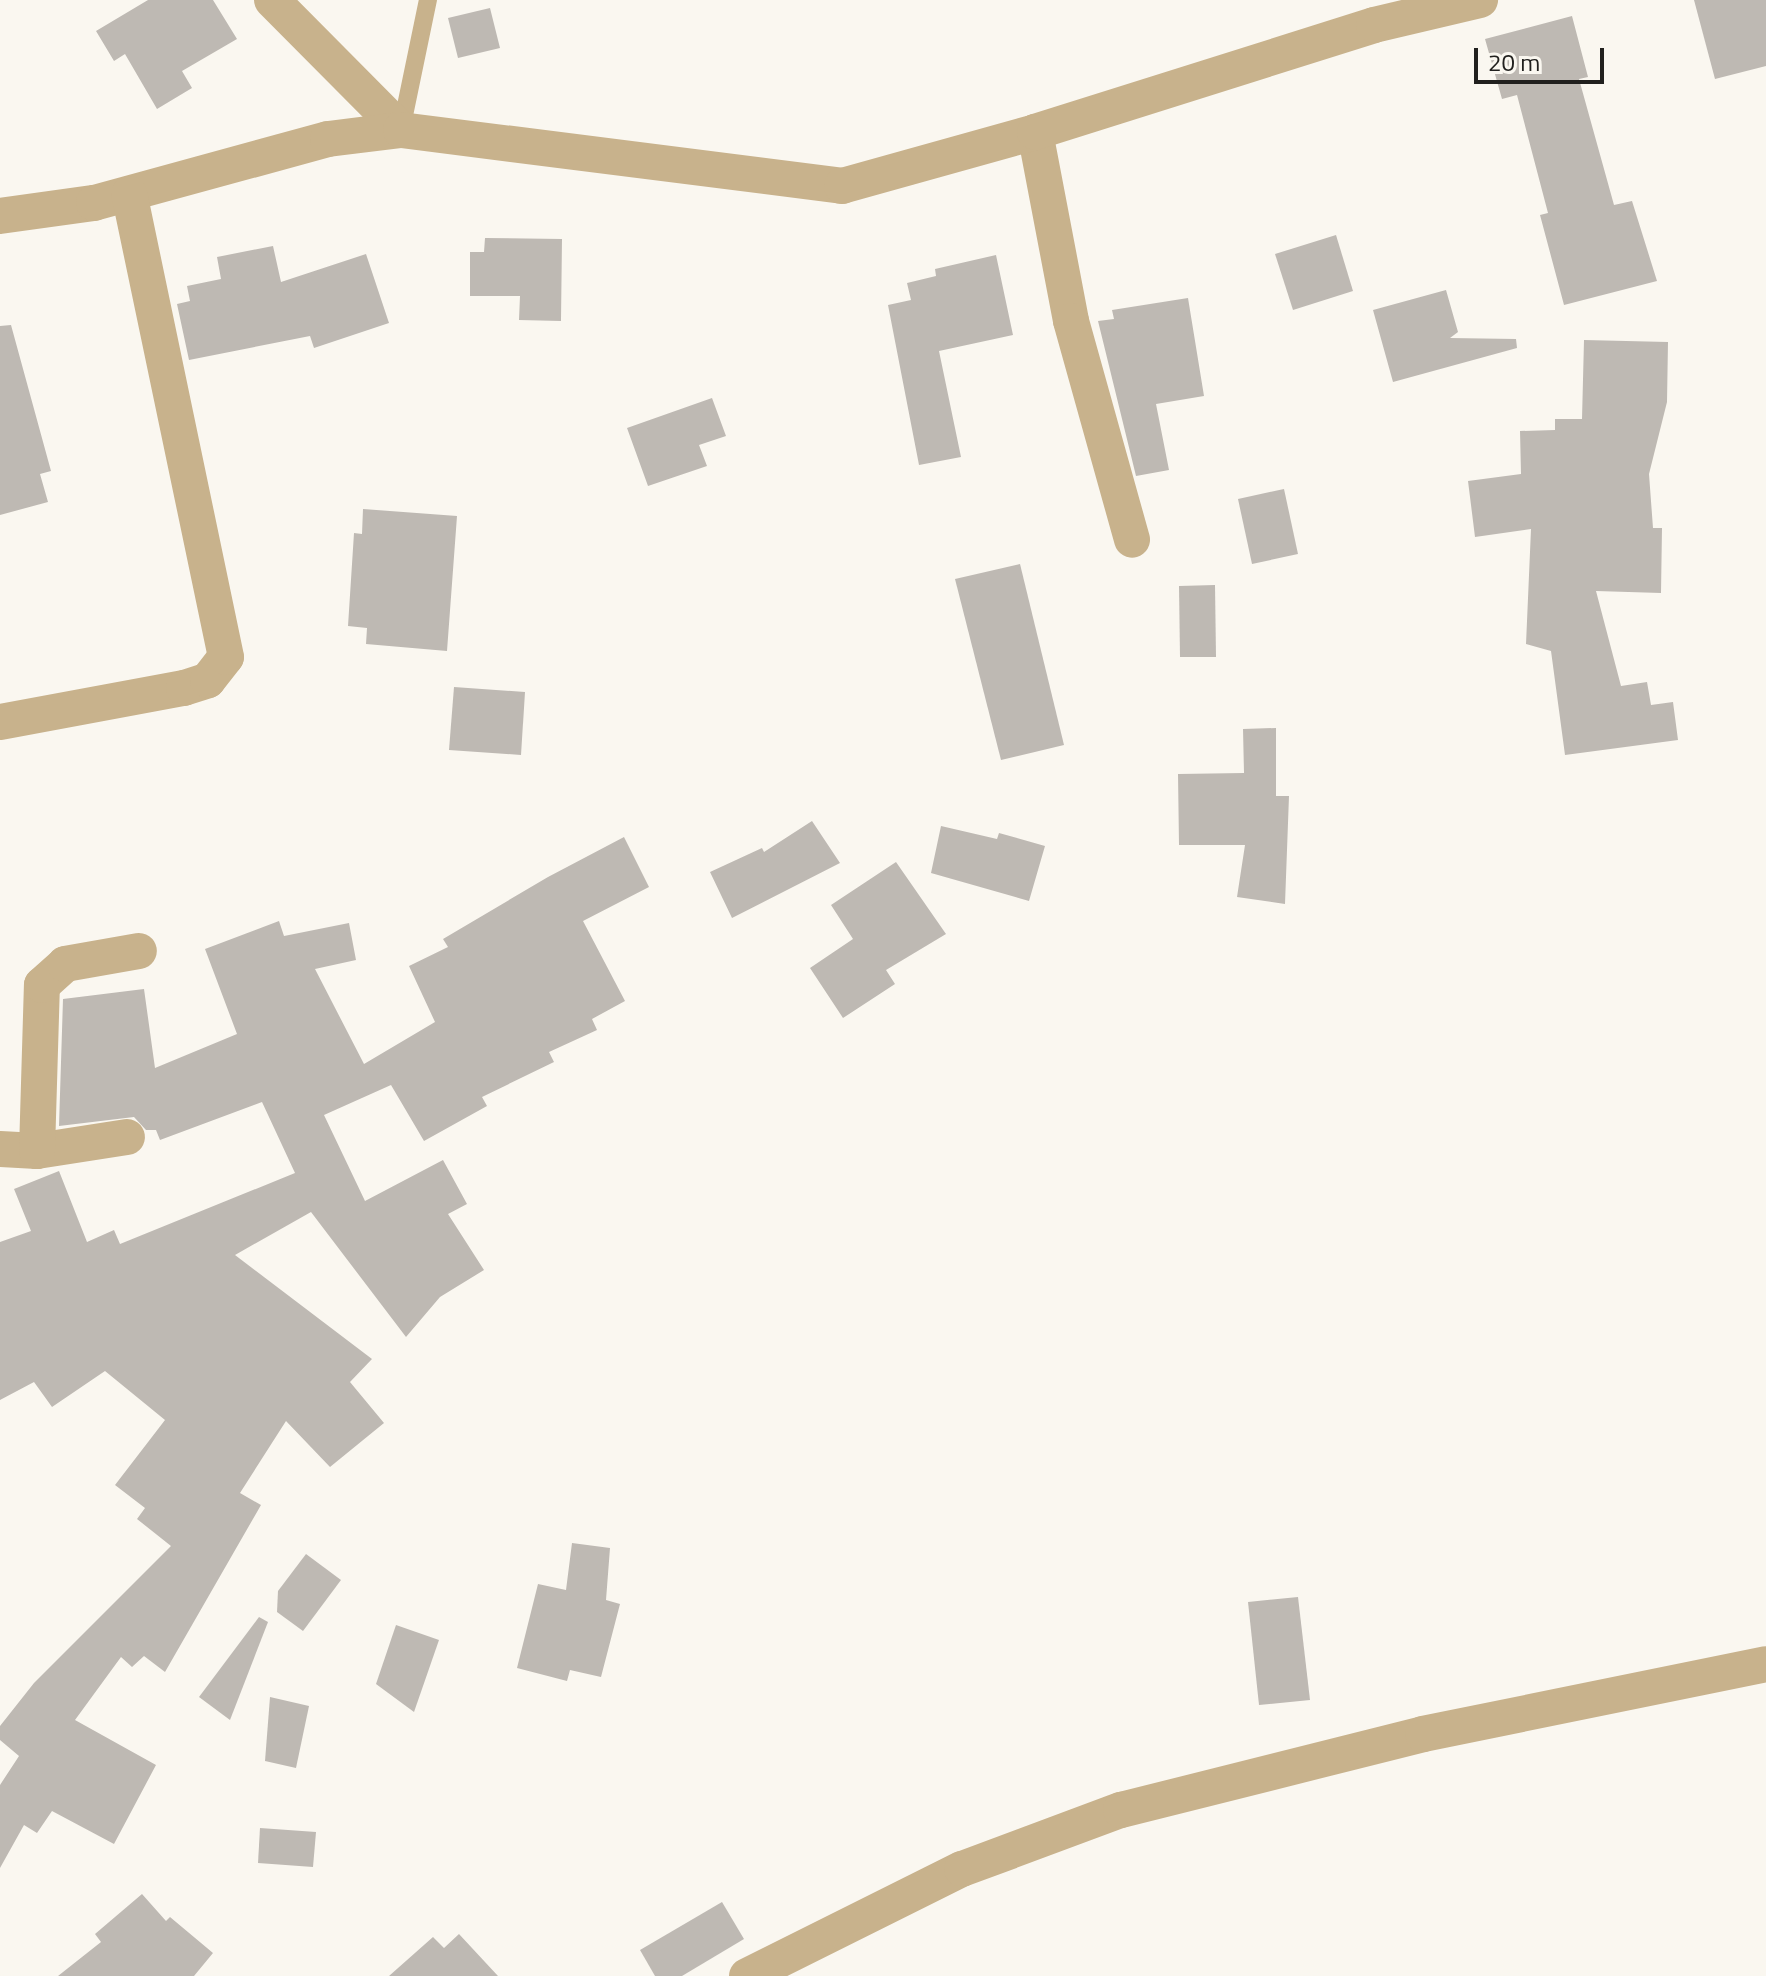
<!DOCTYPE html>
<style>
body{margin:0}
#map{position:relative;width:1766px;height:1976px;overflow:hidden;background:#faf7f0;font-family:"Titillium Web",sans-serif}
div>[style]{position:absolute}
.building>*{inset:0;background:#beb9b3}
.service>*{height:18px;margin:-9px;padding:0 9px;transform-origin:9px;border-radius:9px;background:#c8b28c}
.minor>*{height:36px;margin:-18px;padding:0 18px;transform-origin:18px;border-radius:18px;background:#c8b28c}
span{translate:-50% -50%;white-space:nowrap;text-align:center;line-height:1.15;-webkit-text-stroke:7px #faf7f0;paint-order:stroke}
.scale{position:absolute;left:1474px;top:48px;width:130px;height:36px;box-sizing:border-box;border:4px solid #21201e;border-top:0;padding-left:10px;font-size:24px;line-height:28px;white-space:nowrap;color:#21201e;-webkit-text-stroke:6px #faf7f0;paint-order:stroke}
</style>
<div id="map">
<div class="building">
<i style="clip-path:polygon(148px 0,213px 0,237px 39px,182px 71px,192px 88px,157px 109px,125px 54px,114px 61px,96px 31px)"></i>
<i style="clip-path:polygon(1694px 0,1766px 0,1766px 66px,1715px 79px)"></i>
<i style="clip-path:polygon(490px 8px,500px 48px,458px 58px,448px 18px)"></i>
<i style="clip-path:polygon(1572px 16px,1588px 77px,1579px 79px,1614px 205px,1632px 201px,1657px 281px,1564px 305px,1540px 215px,1548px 213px,1517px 95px,1502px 99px,1485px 39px)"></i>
<i style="clip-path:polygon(1336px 235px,1353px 291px,1293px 310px,1275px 254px)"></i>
<i style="clip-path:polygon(485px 238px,562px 239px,561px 321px,519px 320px,520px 296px,470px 296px,470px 252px,484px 252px)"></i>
<i style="clip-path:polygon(273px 246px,281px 282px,366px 254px,389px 323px,314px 348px,310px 336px,189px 360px,177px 304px,190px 301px,187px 286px,221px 279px,217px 257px)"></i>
<i style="clip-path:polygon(996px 255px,1013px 335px,939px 351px,961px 457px,919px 465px,888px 305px,911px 300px,907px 283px,936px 276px,935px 269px)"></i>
<i style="clip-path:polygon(1446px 290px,1458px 332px,1450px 338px,1516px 339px,1517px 348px,1393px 382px,1373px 310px)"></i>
<i style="clip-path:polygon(1188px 298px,1204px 396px,1156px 404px,1169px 470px,1136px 476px,1098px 321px,1114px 319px,1112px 310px)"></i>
<i style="clip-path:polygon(11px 325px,51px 471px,40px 474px,48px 502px,0 515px,0 326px)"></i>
<i style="clip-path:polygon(1584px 340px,1668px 342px,1667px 402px,1649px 474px,1653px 528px,1662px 528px,1661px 593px,1596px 591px,1621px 686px,1647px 682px,1651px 705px,1673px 702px,1678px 740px,1565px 755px,1551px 651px,1526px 644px,1531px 529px,1475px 537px,1468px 481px,1521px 474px,1520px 431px,1555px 430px,1555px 419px,1582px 419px)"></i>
<i style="clip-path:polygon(712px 398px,726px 436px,699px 445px,707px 466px,648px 486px,627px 428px)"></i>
<i style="clip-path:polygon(1284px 489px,1298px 554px,1252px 564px,1238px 499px)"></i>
<i style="clip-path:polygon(363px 509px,457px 516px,447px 651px,366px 644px,367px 628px,348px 626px,354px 533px,362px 534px)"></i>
<i style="clip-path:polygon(1020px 564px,1064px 745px,1001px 760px,955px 579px)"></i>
<i style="clip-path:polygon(1215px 585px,1216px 657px,1180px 657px,1179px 586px)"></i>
<i style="clip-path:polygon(454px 687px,525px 692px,521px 755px,449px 750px)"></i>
<i style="clip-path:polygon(1276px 728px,1276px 796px,1289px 796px,1285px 904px,1237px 897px,1245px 845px,1179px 845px,1178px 774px,1244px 773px,1243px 729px)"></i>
<i style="clip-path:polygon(812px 821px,840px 863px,732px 918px,710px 872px,762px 848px,764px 852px)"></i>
<i style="clip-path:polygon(941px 826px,997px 839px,999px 833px,1045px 846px,1029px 901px,931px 873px)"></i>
<i style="clip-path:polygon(624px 837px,649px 887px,583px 921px,625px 1001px,592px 1019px,597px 1030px,549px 1052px,554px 1062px,482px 1097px,487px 1106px,424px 1141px,391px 1085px,324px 1115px,365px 1201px,443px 1160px,467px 1204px,448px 1214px,484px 1270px,440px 1297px,406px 1337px,311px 1212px,235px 1255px,372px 1359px,350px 1382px,384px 1423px,330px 1467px,286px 1421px,240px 1493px,261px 1505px,165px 1672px,144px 1656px,132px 1667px,121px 1657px,75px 1720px,156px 1765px,114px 1844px,52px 1811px,37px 1833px,24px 1825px,0 1868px,0 1785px,19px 1756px,0 1740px,0 1726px,34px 1683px,171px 1546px,137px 1519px,145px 1508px,115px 1485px,165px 1420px,105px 1371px,52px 1407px,34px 1382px,0 1400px,0 1242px,31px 1231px,14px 1189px,59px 1171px,87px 1242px,114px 1230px,120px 1244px,295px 1173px,262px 1102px,160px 1140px,156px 1130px,146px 1130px,134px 1117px,59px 1126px,63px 999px,144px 989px,155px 1068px,237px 1034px,205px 949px,279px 921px,284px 936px,349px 923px,356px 960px,315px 969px,364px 1064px,435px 1022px,409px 966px,448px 947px,443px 939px,548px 877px)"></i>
<i style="clip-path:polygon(896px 862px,946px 934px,886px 970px,895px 984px,843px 1018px,810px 968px,853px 939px,831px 905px)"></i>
<i style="clip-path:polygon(572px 1543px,610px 1548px,606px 1600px,620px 1604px,601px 1677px,570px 1670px,567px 1681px,517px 1668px,538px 1584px,566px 1590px)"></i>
<i style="clip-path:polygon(306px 1554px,341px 1580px,303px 1631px,277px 1612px,278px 1591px)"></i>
<i style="clip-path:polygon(1298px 1597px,1310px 1700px,1259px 1705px,1248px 1602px)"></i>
<i style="clip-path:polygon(259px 1617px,268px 1622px,230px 1720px,199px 1697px)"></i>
<i style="clip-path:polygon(396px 1625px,439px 1640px,414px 1712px,376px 1684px)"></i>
<i style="clip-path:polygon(270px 1697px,309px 1706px,296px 1768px,265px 1761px)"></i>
<i style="clip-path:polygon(260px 1828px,316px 1832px,313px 1867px,258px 1863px)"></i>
<i style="clip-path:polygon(142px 1894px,166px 1921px,170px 1917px,213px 1953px,194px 1976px,58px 1976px,101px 1942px,95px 1934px)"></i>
<i style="clip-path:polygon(722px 1902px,744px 1939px,682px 1976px,655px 1976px,640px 1950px)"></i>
<i style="clip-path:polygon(459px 1934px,498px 1976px,389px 1976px,433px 1937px,444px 1948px)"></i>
</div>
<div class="service">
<i style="left:401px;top:130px;width:133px;rotate:-78.3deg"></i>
</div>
<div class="minor">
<i style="left:272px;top:0;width:183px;rotate:45.2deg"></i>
<i style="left:1035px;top:132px;width:192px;rotate:79.2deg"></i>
<i style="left:1071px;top:321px;width:227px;rotate:74.4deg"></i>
<i style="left:0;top:216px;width:95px;rotate:-7.9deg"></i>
<i style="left:94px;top:203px;width:243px;rotate:-15.3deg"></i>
<i style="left:328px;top:139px;width:74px;rotate:-7deg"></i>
<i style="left:401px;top:130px;width:445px;rotate:7.2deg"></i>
<i style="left:842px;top:186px;width:200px;rotate:-15.6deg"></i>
<i style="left:1035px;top:132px;width:355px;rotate:-17.5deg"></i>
<i style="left:1374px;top:25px;width:109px;rotate:-13.3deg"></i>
<i style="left:0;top:722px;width:187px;rotate:-10.5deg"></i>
<i style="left:184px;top:688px;width:25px;rotate:-18deg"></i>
<i style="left:208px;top:680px;width:29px;rotate:-52deg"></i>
<i style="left:226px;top:657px;width:473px;rotate:-101.8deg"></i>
<i style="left:0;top:1149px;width:37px;rotate:3deg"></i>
<i style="left:37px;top:1151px;width:91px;rotate:-8.8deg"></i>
<i style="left:37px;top:1151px;width:166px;rotate:-88.3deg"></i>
<i style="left:42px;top:985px;width:31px;rotate:-42deg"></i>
<i style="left:65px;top:964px;width:75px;rotate:-10deg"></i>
<i style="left:747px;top:1976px;width:240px;rotate:-26.5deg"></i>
<i style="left:962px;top:1869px;width:170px;rotate:-20.4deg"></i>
<i style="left:1121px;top:1810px;width:311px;rotate:-14.1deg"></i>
<i style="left:1423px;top:1734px;width:350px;rotate:-11.5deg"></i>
</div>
<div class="scale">20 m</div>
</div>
